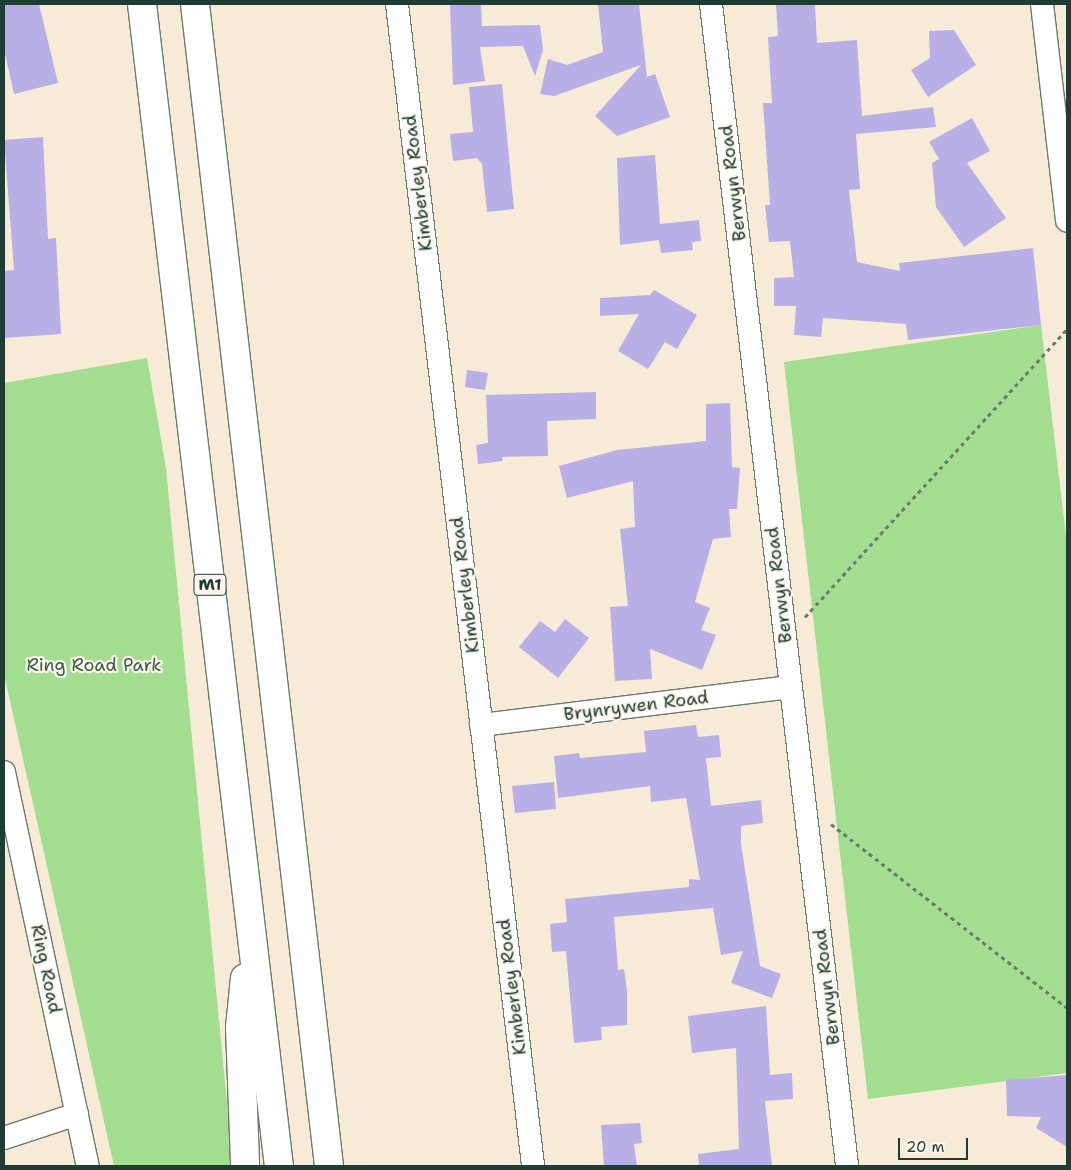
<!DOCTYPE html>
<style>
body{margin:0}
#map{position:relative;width:1071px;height:1170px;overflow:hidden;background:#f7ebd8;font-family:"Shantell Sans",sans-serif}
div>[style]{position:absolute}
.green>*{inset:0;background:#a2dd90}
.building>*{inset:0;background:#b8afe6}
.path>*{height:3px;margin-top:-1.5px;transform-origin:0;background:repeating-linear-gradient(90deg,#6b7a6d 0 4px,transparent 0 8px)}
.roads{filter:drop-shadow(1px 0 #6b7a6d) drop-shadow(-1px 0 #6b7a6d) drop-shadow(0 1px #6b7a6d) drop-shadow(0 -1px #6b7a6d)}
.minor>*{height:22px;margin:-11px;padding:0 11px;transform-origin:11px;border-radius:11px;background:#fff}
.motorway>*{height:28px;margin:-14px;padding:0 14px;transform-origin:14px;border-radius:14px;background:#fff}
span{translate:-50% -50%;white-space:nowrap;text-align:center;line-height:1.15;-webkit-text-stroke:4.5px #fbf7ec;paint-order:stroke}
.shield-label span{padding:1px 4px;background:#fbf7ec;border:1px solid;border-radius:4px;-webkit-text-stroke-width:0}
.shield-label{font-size:16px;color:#1f3d34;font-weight:700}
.street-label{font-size:18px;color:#1f3d34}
.park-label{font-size:18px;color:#395d46}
.frame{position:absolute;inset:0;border:5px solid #1f3d34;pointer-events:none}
.scale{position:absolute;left:898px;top:1138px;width:70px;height:22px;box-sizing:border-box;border:2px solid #1f3d34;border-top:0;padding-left:6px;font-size:15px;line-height:18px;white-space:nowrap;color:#1f3d34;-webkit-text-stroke:4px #fbf7ec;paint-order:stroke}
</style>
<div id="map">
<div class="green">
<i style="clip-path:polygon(1041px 325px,1067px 544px,1067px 1073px,868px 1099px,784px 362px)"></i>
<i style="clip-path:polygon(147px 358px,166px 468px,233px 1166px,114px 1166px,4px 674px,4px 383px)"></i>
</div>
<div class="building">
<i style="clip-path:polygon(4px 4px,39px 4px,58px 83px,14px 94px,4px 49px)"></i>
<i style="clip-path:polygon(450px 4px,481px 4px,482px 26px,540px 25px,543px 50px,535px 76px,523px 46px,480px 47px,485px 81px,453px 85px)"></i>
<i style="clip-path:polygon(598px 4px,639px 4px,647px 77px,655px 74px,670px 117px,617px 136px,595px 116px,641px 65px,554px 96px,540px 94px,548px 59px,567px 65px,603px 52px)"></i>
<i style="clip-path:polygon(776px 4px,815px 4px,817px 43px,857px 40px,862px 116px,933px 107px,936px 127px,856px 134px,860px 189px,849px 190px,857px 262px,900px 271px,899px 263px,1033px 248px,1041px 325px,908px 340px,906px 324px,823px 318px,821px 337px,794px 335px,796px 306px,774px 306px,774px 278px,794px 277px,790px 241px,769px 242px,765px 205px,770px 205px,763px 103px,772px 103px,768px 37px,778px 36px)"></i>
<i style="clip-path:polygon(954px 30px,976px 65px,928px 97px,911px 70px,930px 58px,929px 31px)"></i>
<i style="clip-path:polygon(502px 84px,514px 209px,487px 212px,482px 164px,477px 158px,453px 161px,450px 134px,473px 132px,469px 87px)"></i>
<i style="clip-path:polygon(972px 118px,990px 151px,967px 163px,1006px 218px,964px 247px,936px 207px,932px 163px,939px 159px,929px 142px)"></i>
<i style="clip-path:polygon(43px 137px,48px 239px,56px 238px,61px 334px,4px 338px,4px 271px,14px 270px,4px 140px)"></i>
<i style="clip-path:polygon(655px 155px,660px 224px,699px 220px,701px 241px,692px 242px,693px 250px,661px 253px,659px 240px,620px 245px,617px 158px)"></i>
<i style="clip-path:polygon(654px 290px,697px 315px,677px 349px,665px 342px,648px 369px,618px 351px,639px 314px,600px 316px,600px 298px,650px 295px)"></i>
<i style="clip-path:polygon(467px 370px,488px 373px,485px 390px,465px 387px)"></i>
<i style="clip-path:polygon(596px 392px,596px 419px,547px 421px,548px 456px,502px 457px,503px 461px,478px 464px,476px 445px,488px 443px,486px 395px)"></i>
<i style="clip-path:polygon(730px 403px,732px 467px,740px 468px,737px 509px,729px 509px,731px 537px,713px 539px,695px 602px,710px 608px,701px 630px,716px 635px,702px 670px,650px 649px,652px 679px,615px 681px,610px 607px,628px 606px,620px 529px,635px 527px,633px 481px,567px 498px,559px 466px,617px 450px,706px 441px,706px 404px)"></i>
<i style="clip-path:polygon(565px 619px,589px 638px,558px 678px,519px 647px,540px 621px,555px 632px)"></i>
<i style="clip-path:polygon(696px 725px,698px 737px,719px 735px,721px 757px,706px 758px,711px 806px,761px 800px,763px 823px,741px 826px,741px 844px,760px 966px,781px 974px,772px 998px,731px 983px,743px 951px,721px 955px,713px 908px,614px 917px,618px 970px,624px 969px,627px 990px,627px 1025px,601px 1027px,602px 1040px,574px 1043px,566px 951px,552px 952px,550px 924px,567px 922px,565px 899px,689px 887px,689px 879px,700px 880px,686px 798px,651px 802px,650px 786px,558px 798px,554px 756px,579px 753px,580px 758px,646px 752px,644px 731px)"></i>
<i style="clip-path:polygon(554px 782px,556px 809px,515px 813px,512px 786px)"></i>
<i style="clip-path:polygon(766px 1006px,770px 1075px,792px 1073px,793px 1099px,765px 1101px,772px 1166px,699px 1166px,698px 1154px,739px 1149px,736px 1048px,692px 1053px,688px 1016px)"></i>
<i style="clip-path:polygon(1067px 1075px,1067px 1147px,1036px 1128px,1041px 1117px,1007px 1116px,1006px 1080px)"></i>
<i style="clip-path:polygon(640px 1123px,642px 1143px,634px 1144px,637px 1166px,604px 1166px,601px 1125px)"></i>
</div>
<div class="path">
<i style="left:805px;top:617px;width:389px;rotate:-47.7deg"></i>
<i style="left:831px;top:824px;width:299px;rotate:37.9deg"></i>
</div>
<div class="roads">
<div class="minor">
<i style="left:397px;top:4px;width:1170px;rotate:83.32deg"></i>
<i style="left:711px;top:4px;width:1170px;rotate:83.32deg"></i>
<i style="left:1042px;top:4px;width:218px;rotate:83.4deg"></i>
<i style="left:481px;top:725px;width:311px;rotate:-7deg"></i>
<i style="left:4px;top:772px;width:403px;rotate:78deg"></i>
<i style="left:4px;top:1138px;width:77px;rotate:-18.2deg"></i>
</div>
<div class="motorway">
<i style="left:142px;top:4px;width:1170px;rotate:83.28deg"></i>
<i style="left:195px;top:4px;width:1170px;rotate:83.42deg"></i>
<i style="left:245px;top:978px;width:49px;rotate:95.8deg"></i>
<i style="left:240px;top:1027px;width:139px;rotate:87.9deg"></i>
</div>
</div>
<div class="shield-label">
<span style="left:210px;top:585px">M1</span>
</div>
<div class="street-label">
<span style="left:418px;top:183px;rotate:-97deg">Kimberley Road</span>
<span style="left:733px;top:183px;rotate:-97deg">Berwyn Road</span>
<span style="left:465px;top:585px;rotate:-97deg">Kimberley Road</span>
<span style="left:779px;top:585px;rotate:-97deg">Berwyn Road</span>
<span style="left:636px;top:706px;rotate:-7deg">Brynrywen Road</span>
<span style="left:46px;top:969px;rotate:78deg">Ring Road</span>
<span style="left:512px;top:987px;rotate:-97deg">Kimberley Road</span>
<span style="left:827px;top:987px;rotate:-97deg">Berwyn Road</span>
</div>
<div class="park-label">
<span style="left:94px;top:665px">Ring Road Park</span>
</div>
<div class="frame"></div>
<div class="scale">20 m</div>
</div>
